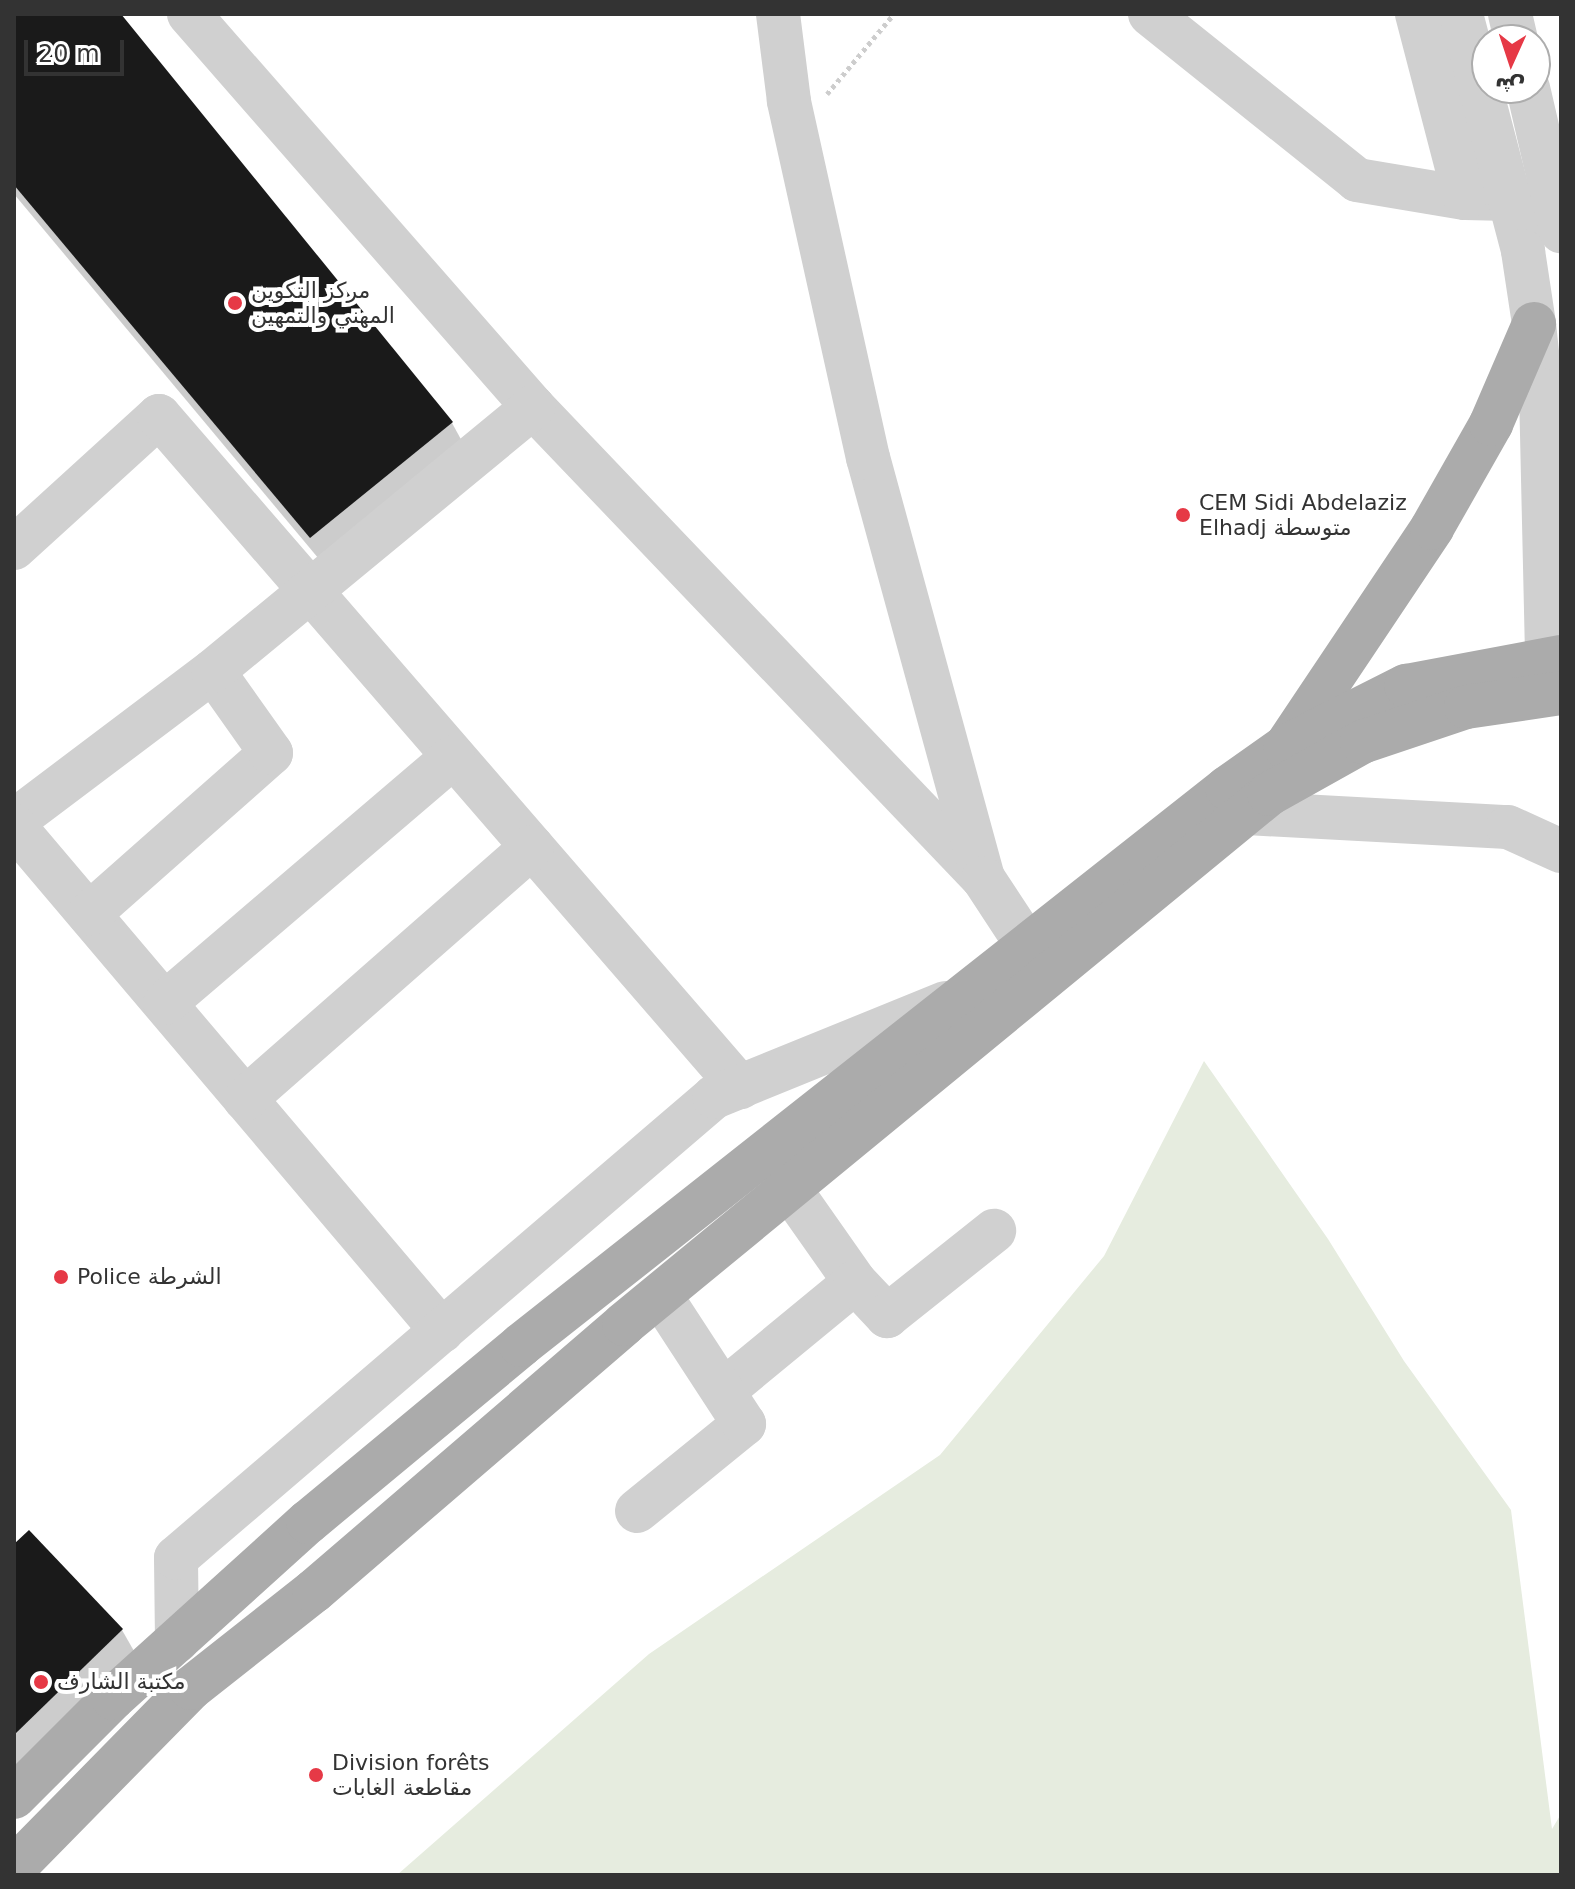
<!DOCTYPE html>
<meta charset="utf-8">
<style>
body{margin:0}
#map{position:relative;width:1575px;height:1889px;overflow:hidden;background:#fff;font-family:"DejaVu Sans",Vazirmatn,sans-serif}
div>[style]{position:absolute}
.green>*{inset:0;background:#e6ecdf}
.shadow>*{inset:0;background:#0003}
.building>*{inset:0;background:#1a1a1a}
.path>*{height:5px;margin-top:-2.5px;transform-origin:0;background:repeating-linear-gradient(90deg,#cdcdcd 0 4px,transparent 0 8px)}
.minor>*{height:44px;margin:-22px;padding:0 22px;transform-origin:22px;border-radius:22px;background:#d0d0d0}
.major>*{height:44px;margin:-22px;padding:0 22px;transform-origin:22px;border-radius:22px;background:#ababab}
.dots>*{width:22px;height:22px;translate:-50% -50%;box-sizing:border-box;border:4px solid #fff;border-radius:50%}
span{translate:-50% -50%;white-space:nowrap;text-align:center;line-height:1.15;-webkit-text-stroke:8px #fff;paint-order:stroke}
.poi-label{font-size:22px;color:#333}
.left{translate:0 -50%;text-align:left}
.frame{position:absolute;inset:0;border:16px solid #333;pointer-events:none}
.north{position:absolute;left:1471px;top:24px;width:80px;height:80px;box-sizing:border-box;background:#fff;border:2px solid #adadad;border-radius:50%;rotate:183deg;font-size:22px;font-weight:700;line-height:32px;text-align:center;color:#333}
.north::after{content:'';display:block;margin:auto;width:28px;height:36px;background:#e63946;clip-path:polygon(50% 0,100% 100%,50% 72%,0 100%)}
.scale{position:absolute;left:24px;top:40px;width:100px;height:36px;box-sizing:border-box;border:4px solid #333;border-top:0;padding-left:10px;font-size:24px;line-height:28px;white-space:nowrap;color:#333;-webkit-text-stroke:6px #fff;paint-order:stroke}
</style>
<div id="map">
<div class="green">
<i style="clip-path:polygon(1204px 1061px,1328px 1239px,1404px 1361px,1511px 1510px,1552px 1829px,1561px 1814px,1561px 1875px,397px 1875px,649px 1654px,940px 1455px,1104px 1256px)"></i>
</div>
<div class="shadow">
<i style="clip-path:polygon(14px 14px,119px 14px,452px 423px,474px 463px,334px 577px,14px 194px)"></i>
<i style="clip-path:polygon(14px 1547px,122px 1630px,138px 1658px,14px 1778px)"></i>
</div>
<div class="building">
<i style="clip-path:polygon(14px 14px,121px 14px,453px 422px,310px 538px,14px 185px)"></i>
<i style="clip-path:polygon(29px 1530px,123px 1629px,14px 1735px,14px 1544px)"></i>
</div>
<div class="path">
<i style="left:827px;top:94px;width:104px;rotate:-50.1deg"></i>
</div>
<div class="minor">
<i style="left:189px;top:14px;width:522px;rotate:48.8deg"></i>
<i style="left:533px;top:407px;width:651px;rotate:46.31deg"></i>
<i style="left:983px;top:878px;width:435px;rotate:-105.3deg"></i>
<i style="left:868px;top:458px;width:366px;rotate:-102.5deg"></i>
<i style="left:789px;top:101px;width:88px;rotate:-97.2deg"></i>
<i style="left:1150px;top:14px;width:265px;rotate:38.7deg"></i>
<i style="left:1357px;top:180px;width:109px;rotate:9.5deg"></i>
<i style="left:1465px;top:198px;width:44px;rotate:1.3deg"></i>
<i style="left:1417px;top:14px;width:190px;rotate:75.4deg"></i>
<i style="left:1461px;top:14px;width:245px;rotate:75.3deg"></i>
<i style="left:1523px;top:251px;width:74px;rotate:81.4deg"></i>
<i style="left:1534px;top:324px;width:66px;rotate:83.9deg"></i>
<i style="left:1541px;top:390px;width:303px;rotate:88.7deg"></i>
<i style="left:1510px;top:14px;width:27px;rotate:77deg"></i>
<i style="left:1528px;top:88px;width:147px;rotate:77deg"></i>
<i style="left:14px;top:548px;width:196px;rotate:-42.3deg"></i>
<i style="left:159px;top:416px;width:888px;rotate:49.11deg"></i>
<i style="left:1247px;top:813px;width:261px;rotate:3.1deg"></i>
<i style="left:1508px;top:827px;width:58px;rotate:24.4deg"></i>
<i style="left:14px;top:821px;width:249px;rotate:-37deg"></i>
<i style="left:14px;top:826px;width:662px;rotate:49.72deg"></i>
<i style="left:983px;top:878px;width:80px;rotate:56.7deg"></i>
<i style="left:89px;top:914px;width:243px;rotate:-41.5deg"></i>
<i style="left:271px;top:753px;width:100px;rotate:-125.3deg"></i>
<i style="left:213px;top:671px;width:415px;rotate:-39.5deg"></i>
<i style="left:165px;top:1003px;width:379px;rotate:-40.5deg"></i>
<i style="left:245px;top:1099px;width:382px;rotate:-41.3deg"></i>
<i style="left:789px;top:1188px;width:115px;rotate:54.9deg"></i>
<i style="left:723px;top:1391px;width:171px;rotate:-39.5deg"></i>
<i style="left:855px;top:1282px;width:47px;rotate:46.7deg"></i>
<i style="left:887px;top:1316px;width:137px;rotate:-38.5deg"></i>
<i style="left:637px;top:1511px;width:138px;rotate:-39.1deg"></i>
<i style="left:744px;top:1424px;width:154px;rotate:-123.1deg"></i>
<i style="left:177px;top:1641px;width:83px;rotate:-90.7deg"></i>
<i style="left:176px;top:1558px;width:708px;rotate:-40.59deg"></i>
<i style="left:714px;top:1097px;width:250px;rotate:-22.1deg"></i>
</div>
<div class="major">
<i style="left:1287px;top:745px;width:261px;rotate:-56.2deg"></i>
<i style="left:1432px;top:528px;width:120px;rotate:-60.4deg"></i>
<i style="left:1491px;top:424px;width:109px;rotate:-66.7deg"></i>
<i style="left:14px;top:1797px;width:140px;rotate:-45deg"></i>
<i style="left:113px;top:1698px;width:263px;rotate:-42.1deg"></i>
<i style="left:308px;top:1522px;width:277px;rotate:-39.7deg"></i>
<i style="left:521px;top:1345px;width:899px;rotate:-38.27deg"></i>
<i style="left:1227px;top:788px;width:71px;rotate:-35.3deg"></i>
<i style="left:1285px;top:747px;width:136px;rotate:-26.8deg"></i>
<i style="left:1406px;top:686px;width:158px;rotate:-10.6deg"></i>
<i style="left:14px;top:1868px;width:252px;rotate:-45.5deg"></i>
<i style="left:191px;top:1688px;width:157px;rotate:-38.3deg"></i>
<i style="left:314px;top:1591px;width:409px;rotate:-40.7deg"></i>
<i style="left:624px;top:1324px;width:835px;rotate:-39.41deg"></i>
<i style="left:1269px;top:794px;width:107px;rotate:-29.2deg"></i>
<i style="left:1362px;top:742px;width:110px;rotate:-18.6deg"></i>
<i style="left:1466px;top:707px;width:96px;rotate:-8.4deg"></i>
</div>
<div class="dots">
<i style="left:235px;top:303px;background:#e63946"></i>
<i style="left:1183px;top:515px;background:#e63946"></i>
<i style="left:61px;top:1277px;background:#e63946"></i>
<i style="left:41px;top:1682px;background:#e63946"></i>
<i style="left:316px;top:1775px;background:#e63946"></i>
</div>
<div class="poi-label">
<span class="left" style="left:251px;top:303px">مركز التكوين<br>المهني والتمهين</span>
<span class="left" style="left:1199px;top:515px">CEM Sidi Abdelaziz<br>Elhadj متوسطة</span>
<span class="left" style="left:77px;top:1277px">Police الشرطة</span>
<span class="left" style="left:57px;top:1682px">مكتبة الشارف</span>
<span class="left" style="left:332px;top:1775px">Division forêts<br>مقاطعة الغابات</span>
</div>
<div class="frame"></div>
<div class="north">ش</div>
<div class="scale">20 m</div>
</div>
